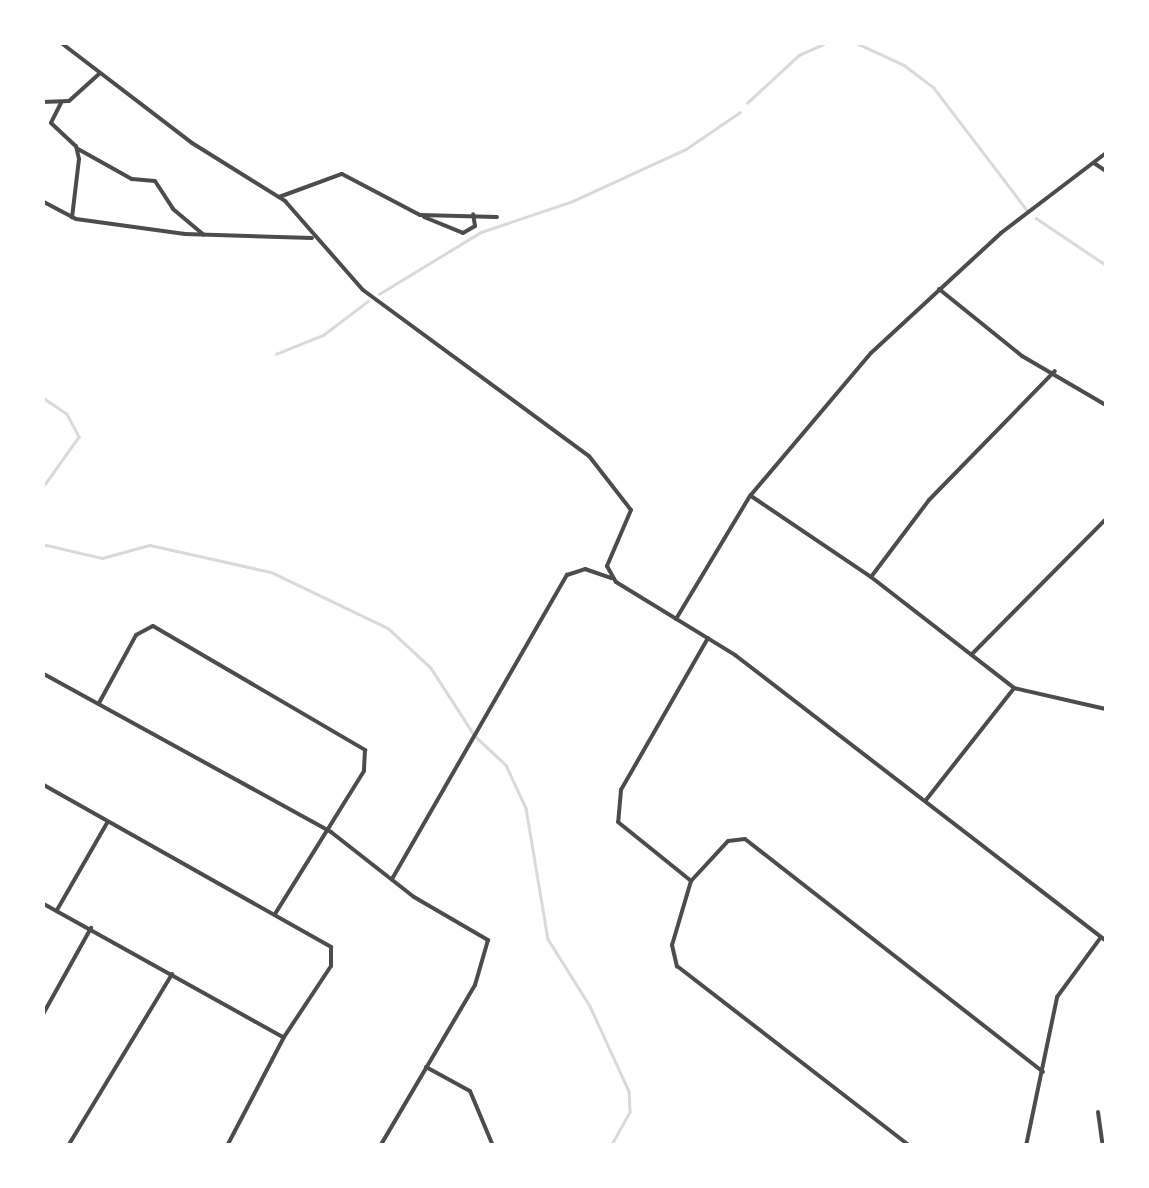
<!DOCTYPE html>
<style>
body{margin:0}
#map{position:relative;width:1149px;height:1188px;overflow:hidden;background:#fff;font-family:Arial,sans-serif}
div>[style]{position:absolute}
.stream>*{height:2.5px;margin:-1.25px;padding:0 1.25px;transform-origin:1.25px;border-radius:1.25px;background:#d9d9d9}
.minor>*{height:4px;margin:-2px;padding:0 2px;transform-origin:2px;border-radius:2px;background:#4c4c4c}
.tertiary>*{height:4px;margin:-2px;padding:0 2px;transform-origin:2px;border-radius:2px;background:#4c4c4c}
span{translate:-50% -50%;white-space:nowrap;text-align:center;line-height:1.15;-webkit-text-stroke:10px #fff;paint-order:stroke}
.frame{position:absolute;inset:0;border:45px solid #fff;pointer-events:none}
</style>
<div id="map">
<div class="stream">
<i style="left:822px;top:42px;width:25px"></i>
<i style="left:854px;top:42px;width:55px;rotate:24.7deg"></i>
<i style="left:904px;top:65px;width:38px;rotate:37deg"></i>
<i style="left:934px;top:88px;width:153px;rotate:52.7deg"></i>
<i style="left:747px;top:103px;width:71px;rotate:-42.7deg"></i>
<i style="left:799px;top:55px;width:27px;rotate:-24deg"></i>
<i style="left:1036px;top:218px;width:84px;rotate:33.9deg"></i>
<i style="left:379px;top:294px;width:119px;rotate:-31.3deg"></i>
<i style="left:481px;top:232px;width:97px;rotate:-18.6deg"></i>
<i style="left:573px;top:201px;width:124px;rotate:-24.7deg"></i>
<i style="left:686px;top:149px;width:65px;rotate:-34.4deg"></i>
<i style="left:276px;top:354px;width:51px;rotate:-22deg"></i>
<i style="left:323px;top:335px;width:56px;rotate:-37.1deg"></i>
<i style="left:42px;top:397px;width:30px;rotate:34deg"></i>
<i style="left:67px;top:414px;width:26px;rotate:62deg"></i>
<i style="left:79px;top:437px;width:64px;rotate:125.4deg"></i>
<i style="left:42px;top:544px;width:62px;rotate:13.1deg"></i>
<i style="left:102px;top:558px;width:50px;rotate:-15.2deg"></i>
<i style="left:150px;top:545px;width:124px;rotate:12.6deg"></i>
<i style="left:271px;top:572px;width:130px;rotate:25.6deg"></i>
<i style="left:388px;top:628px;width:59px;rotate:42.9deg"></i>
<i style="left:431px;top:668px;width:81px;rotate:57.1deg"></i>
<i style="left:475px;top:736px;width:42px;rotate:43.1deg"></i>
<i style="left:506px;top:765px;width:47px;rotate:65.1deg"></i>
<i style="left:526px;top:808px;width:133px;rotate:80.5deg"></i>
<i style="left:548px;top:939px;width:79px;rotate:57.9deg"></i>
<i style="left:590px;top:1006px;width:94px;rotate:65.4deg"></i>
<i style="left:629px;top:1091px;width:21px;rotate:87deg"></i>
<i style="left:630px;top:1112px;width:39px;rotate:119deg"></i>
</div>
<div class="minor">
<i style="left:42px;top:102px;width:27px;rotate:-2deg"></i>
<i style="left:69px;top:101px;width:40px;rotate:-42deg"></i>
<i style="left:61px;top:103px;width:22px;rotate:117deg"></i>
<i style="left:51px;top:123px;width:34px;rotate:43deg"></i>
<i style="left:76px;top:146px;width:13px;rotate:77deg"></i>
<i style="left:79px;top:159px;width:59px;rotate:96.8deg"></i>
<i style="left:78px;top:149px;width:62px;rotate:29.1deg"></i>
<i style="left:132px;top:179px;width:23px;rotate:5deg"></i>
<i style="left:155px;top:181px;width:33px;rotate:57deg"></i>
<i style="left:173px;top:209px;width:40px;rotate:40deg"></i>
<i style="left:1094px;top:163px;width:14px;rotate:34deg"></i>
<i style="left:279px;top:197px;width:67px;rotate:-20.1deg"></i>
<i style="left:342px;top:174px;width:88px;rotate:27.7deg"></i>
<i style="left:420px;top:215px;width:77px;rotate:1.5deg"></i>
<i style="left:42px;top:201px;width:38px;rotate:28deg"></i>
<i style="left:76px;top:219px;width:110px;rotate:7.8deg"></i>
<i style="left:185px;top:234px;width:127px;rotate:1.8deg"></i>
<i style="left:424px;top:217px;width:42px;rotate:22.3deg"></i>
<i style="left:463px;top:233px;width:14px;rotate:-30deg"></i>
<i style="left:475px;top:226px;width:12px;rotate:-99deg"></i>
<i style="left:939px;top:289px;width:107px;rotate:38.9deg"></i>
<i style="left:1022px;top:356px;width:97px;rotate:30.3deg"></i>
<i style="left:751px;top:496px;width:145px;rotate:34deg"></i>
<i style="left:871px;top:577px;width:181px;rotate:37.8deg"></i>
<i style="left:1014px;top:688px;width:94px;rotate:12.9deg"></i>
<i style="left:871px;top:577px;width:96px;rotate:-53deg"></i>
<i style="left:929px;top:500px;width:180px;rotate:-45.7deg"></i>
<i style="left:676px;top:619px;width:144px;rotate:-59deg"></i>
<i style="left:750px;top:496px;width:187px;rotate:-49.8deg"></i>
<i style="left:871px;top:353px;width:177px;rotate:-42.7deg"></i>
<i style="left:1001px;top:233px;width:132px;rotate:-37.3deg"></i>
<i style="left:708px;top:638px;width:175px;rotate:119.8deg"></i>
<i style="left:621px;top:790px;width:32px;rotate:95deg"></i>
<i style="left:618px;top:822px;width:94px;rotate:38.9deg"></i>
<i style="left:691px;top:881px;width:67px;rotate:106.5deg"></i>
<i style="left:672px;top:945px;width:22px;rotate:77deg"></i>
<i style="left:677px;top:966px;width:294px;rotate:37.7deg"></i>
<i style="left:972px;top:654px;width:190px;rotate:-45.2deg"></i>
<i style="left:42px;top:673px;width:330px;rotate:28.8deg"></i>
<i style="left:331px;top:832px;width:105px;rotate:38.1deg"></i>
<i style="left:414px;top:897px;width:86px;rotate:30.2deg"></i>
<i style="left:488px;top:940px;width:47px;rotate:106.1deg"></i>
<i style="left:475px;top:985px;width:187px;rotate:120.5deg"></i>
<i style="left:99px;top:703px;width:77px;rotate:-61.4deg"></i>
<i style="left:136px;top:635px;width:19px;rotate:-28deg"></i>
<i style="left:153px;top:626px;width:246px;rotate:30.3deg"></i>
<i style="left:365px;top:750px;width:21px;rotate:93deg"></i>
<i style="left:364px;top:771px;width:168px;rotate:121.9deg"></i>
<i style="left:42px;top:784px;width:332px;rotate:29.4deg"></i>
<i style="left:331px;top:947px;width:19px;rotate:90deg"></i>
<i style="left:331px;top:966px;width:85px;rotate:123.5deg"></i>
<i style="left:284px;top:1037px;width:123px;rotate:117.6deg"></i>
<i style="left:926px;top:800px;width:142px;rotate:-51.8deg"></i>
<i style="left:392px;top:879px;width:351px;rotate:-60.1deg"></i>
<i style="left:567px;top:575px;width:19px;rotate:-18deg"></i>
<i style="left:585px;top:569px;width:28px;rotate:19deg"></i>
<i style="left:691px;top:881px;width:54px;rotate:-47.2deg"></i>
<i style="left:728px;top:841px;width:17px;rotate:-7deg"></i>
<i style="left:745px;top:839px;width:378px;rotate:38deg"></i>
<i style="left:42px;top:903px;width:276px;rotate:29.1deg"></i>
<i style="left:57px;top:910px;width:100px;rotate:-60.1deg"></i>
<i style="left:42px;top:1016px;width:101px;rotate:-60.9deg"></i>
<i style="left:426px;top:1067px;width:50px;rotate:28.6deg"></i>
<i style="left:470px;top:1091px;width:60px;rotate:67.3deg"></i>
<i style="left:1098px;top:1112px;width:34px;rotate:82deg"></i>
<i style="left:68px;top:1146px;width:201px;rotate:-58.8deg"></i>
<i style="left:1026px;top:1146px;width:152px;rotate:-78.2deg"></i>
<i style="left:1057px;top:997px;width:74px;rotate:-53.7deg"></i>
</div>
<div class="tertiary">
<i style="left:60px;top:42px;width:166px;rotate:37.4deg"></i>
<i style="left:192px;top:143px;width:110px;rotate:31.9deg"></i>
<i style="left:285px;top:201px;width:118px;rotate:48.8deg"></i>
<i style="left:363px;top:290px;width:280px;rotate:36.3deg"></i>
<i style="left:589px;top:456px;width:68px;rotate:52.1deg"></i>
<i style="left:631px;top:510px;width:61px;rotate:113.2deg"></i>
<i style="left:607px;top:566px;width:18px;rotate:61deg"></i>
<i style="left:616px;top:582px;width:140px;rotate:31.5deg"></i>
<i style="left:735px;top:655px;width:468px;rotate:37.6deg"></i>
</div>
<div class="frame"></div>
</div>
